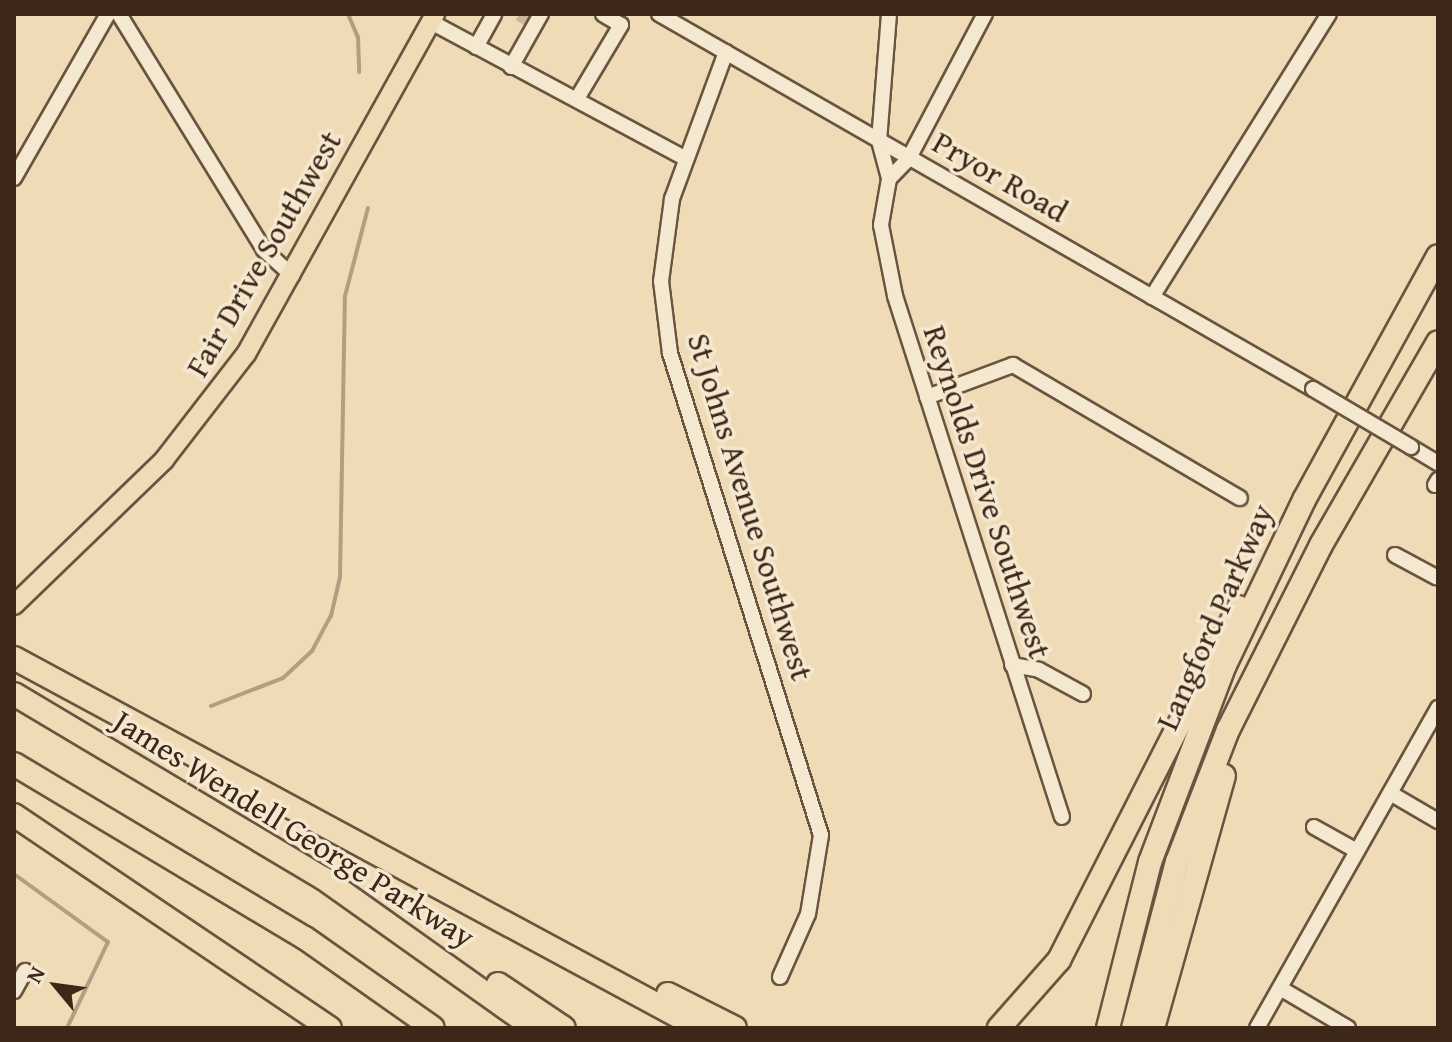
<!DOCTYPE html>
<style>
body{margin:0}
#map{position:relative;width:1452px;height:1042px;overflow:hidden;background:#efdcb7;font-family:"Gentium Book Plus",serif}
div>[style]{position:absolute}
.stream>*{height:4px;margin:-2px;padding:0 2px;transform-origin:2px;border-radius:2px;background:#b29e81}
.minor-tunnel>*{height:14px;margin-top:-7px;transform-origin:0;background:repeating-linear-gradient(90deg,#cbb897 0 14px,transparent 0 21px)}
.roads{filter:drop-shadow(2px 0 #6a5440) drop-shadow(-2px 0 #6a5440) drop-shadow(0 2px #6a5440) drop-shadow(0 -2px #6a5440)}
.minor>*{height:14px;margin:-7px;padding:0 7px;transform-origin:7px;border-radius:7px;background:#f5e8d0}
.major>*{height:18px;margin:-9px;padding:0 9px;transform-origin:9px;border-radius:9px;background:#efdcb7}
.highway>*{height:22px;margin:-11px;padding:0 11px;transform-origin:11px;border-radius:11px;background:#efdcb7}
.bridges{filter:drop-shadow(2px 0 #6a5440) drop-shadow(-2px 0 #6a5440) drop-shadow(0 2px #6a5440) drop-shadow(0 -2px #6a5440)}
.minor-bridge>*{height:14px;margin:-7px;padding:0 7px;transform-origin:7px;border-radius:7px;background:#f5e8d0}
span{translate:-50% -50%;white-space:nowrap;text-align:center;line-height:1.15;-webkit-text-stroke:7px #f5e8d0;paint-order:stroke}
.street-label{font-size:32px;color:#3d2718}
.frame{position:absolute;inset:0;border:16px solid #3d2718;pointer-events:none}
.north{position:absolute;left:16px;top:946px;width:80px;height:80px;-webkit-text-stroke:6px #f5e8d0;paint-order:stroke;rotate:299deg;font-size:22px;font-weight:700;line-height:32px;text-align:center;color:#3d2718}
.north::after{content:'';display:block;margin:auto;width:28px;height:36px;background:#3d2718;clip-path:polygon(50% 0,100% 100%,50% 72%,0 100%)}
</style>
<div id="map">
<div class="stream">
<i style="left:348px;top:14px;width:25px;rotate:67deg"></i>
<i style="left:358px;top:37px;width:35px;rotate:88deg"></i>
<i style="left:211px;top:706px;width:77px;rotate:-21.3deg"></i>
<i style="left:283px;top:678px;width:40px;rotate:-43deg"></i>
<i style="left:312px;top:651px;width:40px;rotate:-62deg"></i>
<i style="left:331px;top:616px;width:40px;rotate:-77deg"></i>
<i style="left:340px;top:577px;width:281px;rotate:-89deg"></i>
<i style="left:345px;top:296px;width:91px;rotate:-75.4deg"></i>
<i style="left:14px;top:874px;width:116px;rotate:35.9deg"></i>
<i style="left:108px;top:942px;width:95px;rotate:115.5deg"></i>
</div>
<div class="minor-tunnel">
<i style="left:519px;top:14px;width:20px;rotate:30deg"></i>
</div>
<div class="roads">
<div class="minor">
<i style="left:119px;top:14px;width:277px;rotate:58.4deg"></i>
<i style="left:264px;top:250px;width:38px;rotate:42deg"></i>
<i style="left:659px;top:14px;width:754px;rotate:29.83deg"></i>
<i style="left:889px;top:14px;width:127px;rotate:94.5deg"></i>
<i style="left:879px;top:141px;width:39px;rotate:75deg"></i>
<i style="left:889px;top:179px;width:47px;rotate:99.9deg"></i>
<i style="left:881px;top:225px;width:72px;rotate:78.8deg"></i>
<i style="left:895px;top:296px;width:547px;rotate:72.23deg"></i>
<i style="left:431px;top:22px;width:288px;rotate:28.2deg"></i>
<i style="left:476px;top:47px;width:38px;rotate:-61deg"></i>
<i style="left:726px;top:52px;width:157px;rotate:110.2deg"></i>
<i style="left:672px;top:199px;width:83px;rotate:97.6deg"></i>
<i style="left:661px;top:281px;width:73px;rotate:82.9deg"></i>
<i style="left:670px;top:353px;width:505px;rotate:72.61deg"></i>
<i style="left:821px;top:835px;width:80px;rotate:99.3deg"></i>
<i style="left:808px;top:914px;width:69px;rotate:114deg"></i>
<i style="left:511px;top:67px;width:61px;rotate:-60.5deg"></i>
<i style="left:578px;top:97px;width:84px;rotate:-59.2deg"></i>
<i style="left:621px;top:25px;width:21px;rotate:-149deg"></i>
<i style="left:14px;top:178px;width:189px;rotate:-60.2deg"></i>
<i style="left:889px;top:179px;width:29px;rotate:-46deg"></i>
<i style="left:909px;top:158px;width:163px;rotate:-62.2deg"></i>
<i style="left:1152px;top:297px;width:334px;rotate:-58deg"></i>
<i style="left:927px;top:397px;width:92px;rotate:-20.4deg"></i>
<i style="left:1013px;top:365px;width:263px;rotate:30.4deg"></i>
<i style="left:1411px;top:447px;width:31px;rotate:31deg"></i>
<i style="left:1435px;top:485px;width:6px;rotate:-59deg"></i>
<i style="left:1395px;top:555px;width:47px;rotate:28.2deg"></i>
<i style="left:1012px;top:665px;width:27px;rotate:10deg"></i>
<i style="left:1039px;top:670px;width:50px;rotate:28.6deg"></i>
<i style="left:1390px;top:793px;width:56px;rotate:30.3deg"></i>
<i style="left:1314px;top:827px;width:49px;rotate:29.2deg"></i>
<i style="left:1280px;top:988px;width:79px;rotate:30.5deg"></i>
<i style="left:14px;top:991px;width:23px;rotate:-61deg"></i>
<i style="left:1257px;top:1028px;width:368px;rotate:-60.5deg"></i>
</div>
<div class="major">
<i style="left:14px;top:605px;width:209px;rotate:-44deg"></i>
<i style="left:164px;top:460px;width:134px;rotate:-52.3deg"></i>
<i style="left:246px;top:354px;width:389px;rotate:-60.9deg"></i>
</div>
<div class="highway">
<i style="left:14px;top:658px;width:779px;rotate:28.34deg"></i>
<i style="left:14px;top:694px;width:360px;rotate:30.8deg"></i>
<i style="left:323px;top:878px;width:259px;rotate:35.4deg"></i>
<i style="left:14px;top:764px;width:339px;rotate:30.9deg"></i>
<i style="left:305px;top:938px;width:156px;rotate:35.1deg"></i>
<i style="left:14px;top:815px;width:381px;rotate:34deg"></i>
<i style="left:498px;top:984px;width:79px;rotate:33.7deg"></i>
<i style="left:668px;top:994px;width:75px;rotate:26.9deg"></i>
<i style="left:999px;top:1028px;width:91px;rotate:-48.6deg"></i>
<i style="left:1059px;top:960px;width:396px;rotate:-63deg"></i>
<i style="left:1108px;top:1028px;width:171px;rotate:-75.8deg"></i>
<i style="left:1150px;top:862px;width:211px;rotate:-69.2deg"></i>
<i style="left:1225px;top:665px;width:183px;rotate:-64.4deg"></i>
<i style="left:1304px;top:500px;width:278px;rotate:-61.2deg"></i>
<i style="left:1133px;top:1028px;width:172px;rotate:-75.2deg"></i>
<i style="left:1177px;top:862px;width:142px;rotate:-68.9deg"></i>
<i style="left:1228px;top:730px;width:207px;rotate:-63.3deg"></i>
<i style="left:1321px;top:545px;width:234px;rotate:-60deg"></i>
<i style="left:1153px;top:1028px;width:262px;rotate:-74.3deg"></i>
</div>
</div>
<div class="bridges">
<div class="minor-bridge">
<i style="left:1313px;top:389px;width:114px;rotate:30.6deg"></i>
</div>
</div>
<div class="street-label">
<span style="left:1000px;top:177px;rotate:30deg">Pryor Road</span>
<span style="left:264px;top:254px;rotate:-60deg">Fair Drive Southwest</span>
<span style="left:987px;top:492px;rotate:72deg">Reynolds Drive Southwest</span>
<span style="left:750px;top:507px;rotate:73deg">St Johns Avenue Southwest</span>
<span style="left:1215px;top:617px;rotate:-66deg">Langford Parkway</span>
<span style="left:294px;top:829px;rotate:32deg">James Wendell George Parkway</span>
</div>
<div class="frame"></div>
<div class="north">N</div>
</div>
